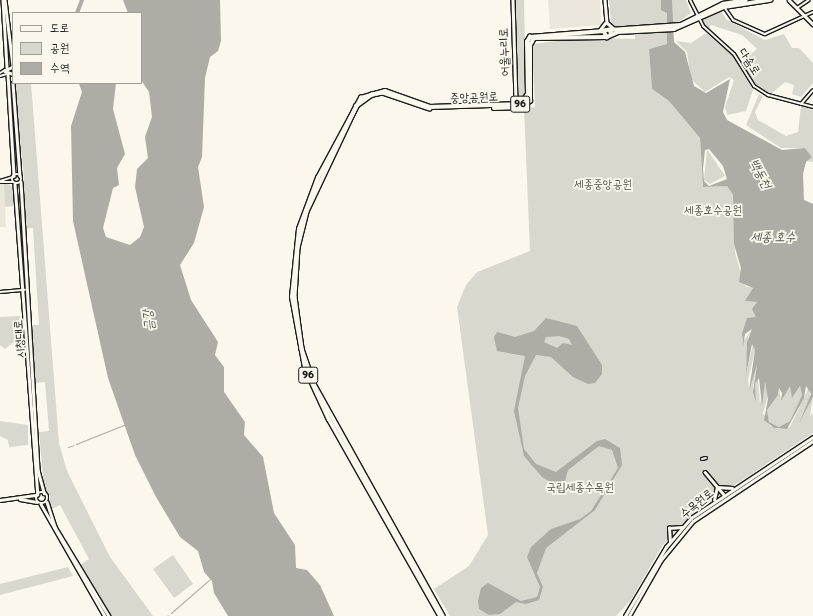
<!DOCTYPE html>
<meta charset="utf-8">
<style>
body{margin:0}
#map{position:relative;width:813px;height:616px;overflow:hidden;background:#fbf7ec;font-family:Itim,"Poor Story",sans-serif}
div>[style]{position:absolute}
.built>*{inset:0;background:#eae6dc}
.green>*{inset:0;background:#dad7ce}
.water>*{inset:0;background:#afaca5}
.stream>*{height:1px;margin:-0.5px;padding:0 0.5px;transform-origin:0.5px;border-radius:0.5px;background:#afaca5}
.river>*{height:4px;margin:-2px;padding:0 2px;transform-origin:2px;border-radius:2px;background:#afaca5}
.roads{filter:drop-shadow(1px 0 #1c1c1c) drop-shadow(-1px 0 #1c1c1c) drop-shadow(0 1px #1c1c1c) drop-shadow(0 -1px #1c1c1c)}
.minor>*{height:2px;margin:-1px;padding:0 1px;transform-origin:1px;border-radius:1px;background:#fbf7ec}
.tertiary>*{height:2.5px;margin:-1.25px;padding:0 1.25px;transform-origin:1.25px;border-radius:1.25px;background:#fbf7ec}
.tertiary>.ring{margin:-1.25px;padding:0;box-sizing:content-box;background:none;border:2.5px solid #fbf7ec;border-radius:50%}
.secondary>*{height:3px;margin:-1.5px;padding:0 1.5px;transform-origin:1.5px;border-radius:1.5px;background:#fbf7ec}
.primary>*{height:3.5px;margin:-1.75px;padding:0 1.75px;transform-origin:1.75px;border-radius:1.75px;background:#fbf7ec}
span{translate:-50% -50%;white-space:nowrap;text-align:center;line-height:1.15;-webkit-text-stroke:3.5px #fbf7ec;paint-order:stroke}
.shield-label span{padding:1px 3px;background:#fbf7ec;border:1px solid;border-radius:3px;-webkit-text-stroke-width:0}
.shield-label{font-size:11px;color:#1c1c1c;font-weight:700}
.street-label{font-size:12px;color:#1c1c1c}
.park-label{font-size:12px;color:#555451}
.water-label{font-size:13px;color:#575653;font-style:italic}
.legend{position:absolute;left:12px;top:12px;width:130px;height:72px;box-sizing:border-box;background:#fbf7ec;border:1px solid #a29f99;margin:0;padding:5px 7px;list-style:none;font-size:12px;color:#1c1c1c}
.legend li{display:flex;align-items:center;gap:8px;height:20px}
.legend b{width:20px;border:1px solid #a29f99}
</style>
<div id="map">
<div class="built">
<i style="clip-path:polygon(548px 0,600px 0,601px 25px,550px 29px)"></i>
<i style="clip-path:polygon(0 184px,4px 184px,6px 227px,0 227px)"></i>
</div>
<div class="green">
<i style="clip-path:polygon(513px 0,524px 0,526px 95px,517px 103px)"></i>
<i style="clip-path:polygon(609px 0,686px 0,691px 13px,676px 24px,616px 27px,611px 22px)"></i>
<i style="clip-path:polygon(720px 10px,727px 20px,765px 40px,784px 34px,792px 48px,799px 48px,813px 63px,813px 83px,801px 97px,792px 94px,794px 85px,785px 82px,771px 94px,750px 82px,740px 63px,757px 49px,742px 35px,711px 25px,709px 29px,702px 22px,702px 18px)"></i>
<i style="clip-path:polygon(667px 32px,667px 44px,649px 49px,652px 89px,669px 101px,700px 138px,703px 187px,727px 186px,733px 195px,735px 253px,745px 286px,753px 288px,747px 301px,757px 302px,756px 317px,747px 319px,742px 333px,742px 343px,752px 329px,748px 337px,746px 374px,753px 344px,755px 350px,748px 380px,749px 388px,757px 365px,753px 388px,756px 400px,755px 384px,758px 378px,760px 404px,765px 382px,768px 396px,763px 413px,770px 426px,778px 429px,790px 427px,809px 387px,810px 397px,799px 422px,813px 397px,810px 416px,813px 413px,813px 433px,693px 513px,662px 546px,631px 600px,616px 616px,450px 616px,434px 589px,469px 566px,488px 535px,457px 307px,466px 285px,477px 272px,530px 251px,524px 108px,535px 107px,532px 44px,583px 38px,635px 39px,635px 33px)"></i>
<i style="clip-path:polygon(706px 33px,732px 55px,753px 90px,746px 111px,727px 115px,725px 107px,734px 80px,729px 77px,705px 92px,691px 79px,687px 52px,676px 41px,691px 43px)"></i>
<i style="clip-path:polygon(15px 83px,31px 83px,59px 443px,67px 471px,110px 557px,153px 616px,111px 616px,80px 565px,89px 559px,60px 505px,50px 510px,50px 497px,44px 487px,39px 432px,49px 431px,45px 382px,34px 383px,31px 325px,39px 325px,33px 228px,24px 229px,24px 179px)"></i>
<i style="clip-path:polygon(759px 94px,763px 96px,755px 112px,758px 120px,786px 136px,798px 132px,801px 106px,813px 110px,813px 162px,807px 161px,812px 157px,805px 148px,781px 148px,746px 125px)"></i>
<i style="clip-path:polygon(707px 149px,725px 176px,710px 184px,704px 180px)"></i>
<i style="clip-path:polygon(7px 183px,13px 188px,15px 206px,5px 207px,4px 184px)"></i>
<i style="clip-path:polygon(20px 316px,21px 336px,5px 349px,0 345px,0 317px)"></i>
<i style="clip-path:polygon(790px 385px,793px 397px,800px 386px,802px 395px,790px 421px,779px 427px,769px 422px,767px 410px,779px 393px,779px 387px,781px 399px)"></i>
<i style="clip-path:polygon(0 421px,28px 425px,28px 445px,9px 447px,8px 440px,0 436px)"></i>
<i style="clip-path:polygon(173px 555px,193px 584px,174px 598px,153px 569px)"></i>
<i style="clip-path:polygon(68px 567px,73px 576px,0 595px,0 584px)"></i>
</div>
<div class="water">
<i style="clip-path:polygon(123px 0,220px 0,221px 41px,218px 51px,210px 57px,205px 78px,202px 157px,198px 167px,204px 207px,194px 243px,180px 265px,191px 300px,218px 342px,215px 355px,224px 367px,224px 392px,245px 422px,244px 435px,263px 457px,274px 513px,295px 545px,296px 568px,307px 570px,320px 585px,334px 616px,228px 616px,214px 593px,212px 581px,204px 572px,198px 551px,180px 537px,156px 497px,135px 455px,108px 378px,73px 221px,71px 126px,82px 92px,79px 84px,116px 83px,113px 109px,125px 154px,117px 168px,119px 185px,113px 188px,103px 228px,106px 237px,130px 245px,140px 237px,144px 227px,135px 187px,137px 169px,148px 158px,145px 137px,152px 117px,149px 92px,141px 80px,141px 13px,128px 13px)"></i>
<i style="clip-path:polygon(evenodd,661px 0,672px 0,674px 42px,685px 52px,694px 86px,706px 93px,730px 79px,723px 112px,727px 120px,782px 150px,805px 148px,812px 157px,806px 162px,803px 174px,804px 200px,813px 204px,813px 397px,799px 423px,811px 394px,806px 386px,804px 398px,787px 429px,774px 428px,764px 420px,768px 399px,765px 382px,762px 406px,759px 378px,755px 384px,756px 402px,753px 392px,757px 365px,749px 391px,755px 350px,752px 344px,746px 375px,747px 342px,752px 329px,745px 334px,743px 347px,742px 333px,747px 318px,756px 317px,752px 309px,757px 302px,745px 301px,753px 288px,739px 282px,741px 268px,734px 244px,733px 195px,727px 186px,703px 187px,700px 138px,669px 101px,652px 89px,649px 49px,667px 44px,667px 13px,661px 10px,661px 0,709px 149px,723px 166px,727px 179px,709px 186px,704px 181px,703px 169px,705px 150px,709px 149px,661px 0,790px 386px,792px 398px,800px 386px,802px 395px,790px 421px,779px 427px,769px 422px,767px 410px,778px 395px,779px 388px,782px 393px,781px 401px,790px 386px)"></i>
<i style="clip-path:polygon(evenodd,546px 318px,577px 326px,602px 365px,602px 374px,595px 383px,588px 384px,573px 377px,551px 357px,536px 355px,525px 376px,518px 408px,524px 449px,536px 464px,556px 472px,597px 441px,605px 439px,620px 448px,622px 465px,595px 510px,546px 548px,537px 573px,543px 587px,539px 600px,526px 604px,516px 602px,500px 614px,489px 615px,479px 609px,478px 601px,481px 588px,488px 583px,521px 601px,537px 597px,540px 587px,527px 557px,531px 547px,551px 529px,580px 519px,591px 511px,618px 468px,612px 450px,599px 446px,568px 470px,565px 481px,555px 485px,542px 477px,524px 456px,514px 411px,525px 356px,497px 351px,494px 337px,497px 332px,515px 337px,534px 331px,546px 318px,559px 336px,569px 339px,572px 345px,563px 343px,557px 348px,544px 342px,546px 337px,559px 336px)"></i>
</div>
<div class="stream">
<i style="left:76px;top:444px;width:54px;rotate:-21.8deg"></i>
<i style="left:68px;top:447px;width:6px;rotate:-18deg"></i>
<i style="left:171px;top:613px;width:52px;rotate:-41.1deg"></i>
<i style="left:167px;top:616px;width:1px;rotate:-45deg"></i>
</div>
<div class="river">
<i style="left:77px;top:13px;width:14px;rotate:-69deg"></i>
</div>
<div class="roads">
<div class="minor">
<i style="left:690px;top:0;width:29px;rotate:63deg"></i>
<i style="left:703px;top:26px;width:42px;rotate:42.1deg"></i>
<i style="left:734px;top:54px;width:38px;rotate:58deg"></i>
<i style="left:754px;top:86px;width:17px;rotate:33deg"></i>
<i style="left:768px;top:95px;width:47px;rotate:14.9deg"></i>
<i style="left:724px;top:7px;width:16px;rotate:55deg"></i>
<i style="left:733px;top:20px;width:35px;rotate:24deg"></i>
<i style="left:765px;top:34px;width:53px;rotate:-24.6deg"></i>
<i style="left:797px;top:8px;width:14px;rotate:-34deg"></i>
<i style="left:0;top:73px;width:6px;rotate:-31deg"></i>
<i style="left:0;top:76px;width:7px;rotate:-16deg"></i>
<i style="left:801px;top:104px;width:18px;rotate:-49deg"></i>
<i style="left:0;top:181px;width:14px;rotate:-17deg"></i>
<i style="left:0;top:182px;width:13px"></i>
<i style="left:0;top:292px;width:25px;rotate:-5deg"></i>
<i style="left:702px;top:459px;width:4px;rotate:-14deg"></i>
</div>
<div class="tertiary">
<i style="left:3px;top:0;width:67px;rotate:86.6deg"></i>
<i style="left:5px;top:0;width:66px;rotate:83.1deg"></i>
<i style="left:513px;top:0;width:104px;rotate:88.3deg"></i>
<i style="left:605px;top:0;width:23px;rotate:85deg"></i>
<i style="left:789px;top:0;width:34px;rotate:45deg"></i>
<i style="left:13px;top:67px;width:9px;rotate:153deg"></i>
<i style="left:5px;top:71px;width:9px;rotate:21deg"></i>
<i style="left:8px;top:74px;width:102px;rotate:86.6deg"></i>
<i style="left:13px;top:83px;width:93px;rotate:85.7deg"></i>
<i class="ring" style="left:12.5px;top:174.5px;width:6.5px;height:6.5px"></i>
<i style="left:21px;top:182px;width:289px;rotate:86.6deg"></i>
<i style="left:38px;top:470px;width:24px;rotate:75deg"></i>
<i style="left:15px;top:184px;width:311px;rotate:85.8deg"></i>
<i style="left:705px;top:472px;width:30px;rotate:50deg"></i>
<i class="ring" style="left:36.5px;top:492.5px;width:8.5px;height:8.5px"></i>
<i style="left:20px;top:499px;width:17px;rotate:10deg"></i>
<i style="left:0;top:500px;width:37px;rotate:-8deg"></i>
<i style="left:714px;top:500px;width:13px;rotate:-77deg"></i>
<i style="left:717px;top:487px;width:15px;rotate:4deg"></i>
<i style="left:47px;top:502px;width:26px;rotate:72deg"></i>
<i style="left:55px;top:527px;width:104px;rotate:58.8deg"></i>
<i style="left:41px;top:504px;width:129px;rotate:60.3deg"></i>
<i style="left:670px;top:542px;width:14px;rotate:-94deg"></i>
<i style="left:669px;top:528px;width:13px;rotate:-4deg"></i>
<i style="left:625px;top:616px;width:80px;rotate:-59.3deg"></i>
<i style="left:666px;top:547px;width:38px;rotate:-49deg"></i>
<i style="left:691px;top:518px;width:146px;rotate:-33.6deg"></i>
<i style="left:629px;top:616px;width:64px;rotate:-60.3deg"></i>
<i style="left:661px;top:560px;width:50px;rotate:-50.6deg"></i>
<i style="left:693px;top:521px;width:144px;rotate:-33.7deg"></i>
</div>
<div class="secondary">
<i style="left:607px;top:23px;width:9px;rotate:41deg"></i>
<i style="left:599px;top:31px;width:10px;rotate:-53deg"></i>
</div>
<div class="primary">
<i style="left:610px;top:30px;width:71px;rotate:-4deg"></i>
<i style="left:681px;top:25px;width:47px;rotate:-26.6deg"></i>
<i style="left:723px;top:4px;width:23px;rotate:-10deg"></i>
<i style="left:611px;top:35px;width:5px;rotate:-101deg"></i>
<i style="left:610px;top:30px;width:6px;rotate:171deg"></i>
<i style="left:604px;top:31px;width:7px;rotate:63deg"></i>
<i style="left:607px;top:37px;width:12px;rotate:-24deg"></i>
<i style="left:618px;top:32px;width:56px;rotate:-3.1deg"></i>
<i style="left:674px;top:29px;width:55px;rotate:-23.7deg"></i>
<i style="left:724px;top:7px;width:47px;rotate:-8.7deg"></i>
<i style="left:494px;top:108px;width:27px;rotate:-2deg"></i>
<i style="left:521px;top:107px;width:11px;rotate:-34deg"></i>
<i style="left:530px;top:101px;width:56px;rotate:-90deg"></i>
<i style="left:530px;top:45px;width:8px;rotate:-60deg"></i>
<i style="left:534px;top:38px;width:72px;rotate:-0.8deg"></i>
<i style="left:430px;top:109px;width:50px;rotate:-161.2deg"></i>
<i style="left:383px;top:93px;width:11px;rotate:170deg"></i>
<i style="left:372px;top:95px;width:19px;rotate:144deg"></i>
<i style="left:357px;top:106px;width:117px;rotate:115.3deg"></i>
<i style="left:307px;top:212px;width:37px;rotate:104deg"></i>
<i style="left:298px;top:248px;width:49px;rotate:93.5deg"></i>
<i style="left:295px;top:297px;width:52px;rotate:82.3deg"></i>
<i style="left:302px;top:349px;width:37px;rotate:71deg"></i>
<i style="left:314px;top:384px;width:265px;rotate:60.9deg"></i>
<i style="left:440px;top:616px;width:225px;rotate:-119.5deg"></i>
<i style="left:329px;top:420px;width:57px;rotate:-114.8deg"></i>
<i style="left:305px;top:368px;width:72px;rotate:-100.4deg"></i>
<i style="left:292px;top:297px;width:68px;rotate:-84.1deg"></i>
<i style="left:299px;top:229px;width:54px;rotate:-69.6deg"></i>
<i style="left:318px;top:178px;width:91px;rotate:-61.7deg"></i>
<i style="left:361px;top:98px;width:25px;rotate:-16deg"></i>
<i style="left:385px;top:91px;width:48px;rotate:19.6deg"></i>
<i style="left:430px;top:107px;width:91px;rotate:-1.9deg"></i>
<i style="left:521px;top:104px;width:12px;rotate:-55deg"></i>
<i style="left:528px;top:94px;width:52px;rotate:-91.1deg"></i>
<i style="left:527px;top:42px;width:6px;rotate:-59deg"></i>
<i style="left:530px;top:37px;width:74px;rotate:-4.6deg"></i>
</div>
</div>
<div class="shield-label">
<span style="left:520px;top:104px">96</span>
<span style="left:308px;top:375px">96</span>
</div>
<div class="street-label">
<span style="left:505px;top:52px;rotate:-92deg">어울누리로</span>
<span style="left:749px;top:62px;rotate:57deg">다솜로</span>
<span style="left:474px;top:98px;rotate:-2deg">중앙공원로</span>
<span style="left:20px;top:339px;rotate:-94deg">시청대로</span>
<span style="left:697px;top:504px;rotate:-39deg">수목원로</span>
</div>
<div class="park-label">
<span style="left:603px;top:185px">세종중앙공원</span>
<span style="left:713px;top:211px">세종호수공원</span>
<span style="left:580px;top:488px">국립세종수목원</span>
</div>
<div class="water-label">
<span style="left:760px;top:174px;rotate:62deg">백동천</span>
<span style="left:773px;top:237px">세종 호수</span>
<span style="left:149px;top:320px;rotate:-97deg">금강</span>
</div>
<ul class="legend">
<li><b style="height:5px;background:#fbf7ec"></b>도로</li>
<li><b style="height:11px;background:#dad7ce"></b>공원</li>
<li><b style="height:11px;background:#afaca5"></b>수역</li>
</ul>
</div>
